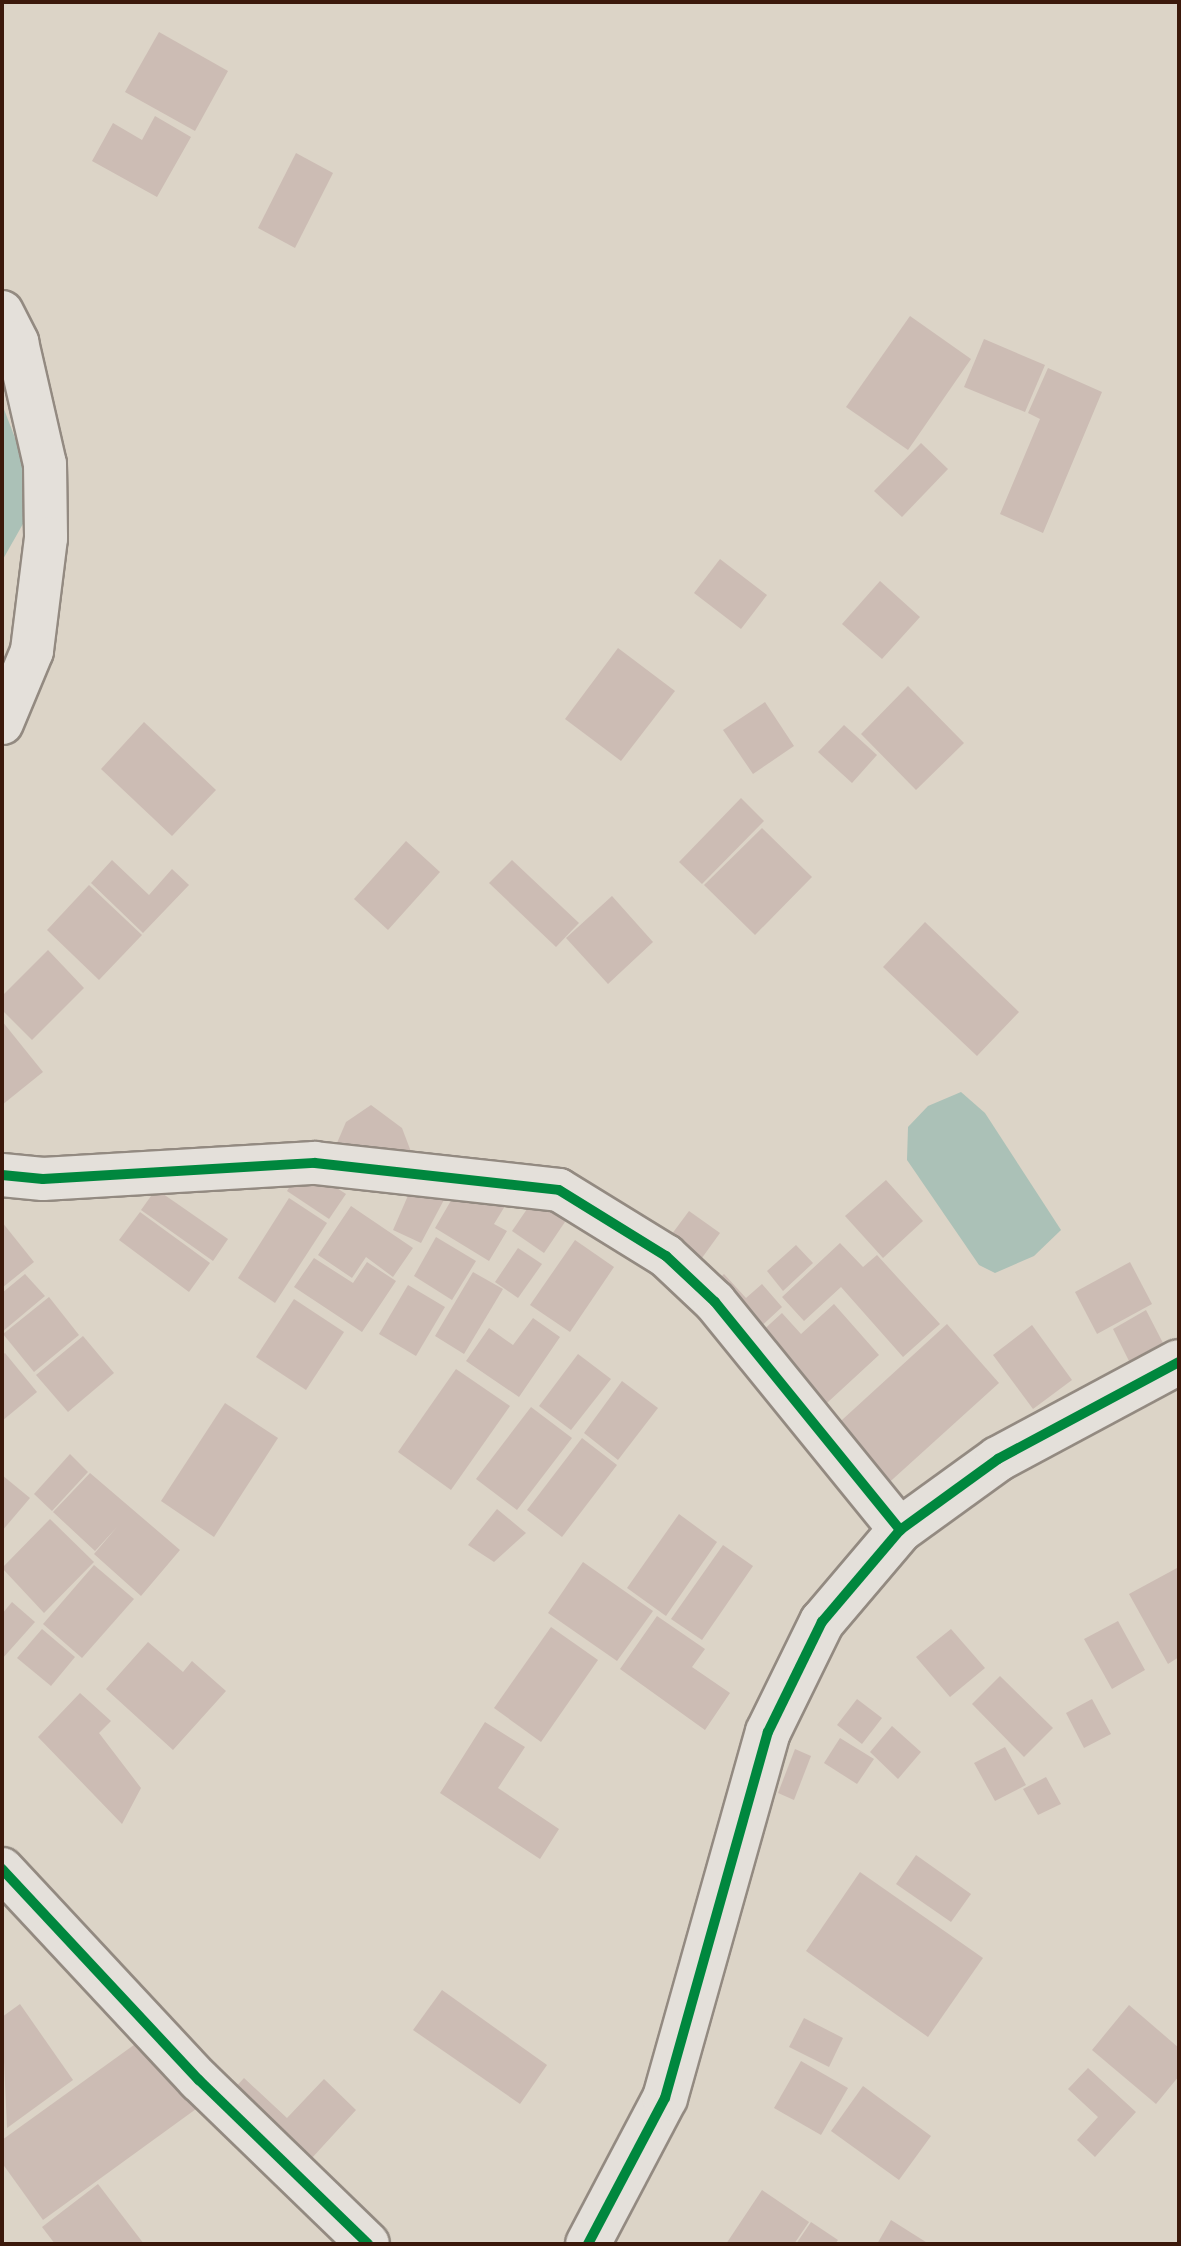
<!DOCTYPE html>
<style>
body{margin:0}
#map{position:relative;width:1181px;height:2246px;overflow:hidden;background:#dcd4c7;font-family:"Libre Bodoni",serif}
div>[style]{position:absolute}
.water>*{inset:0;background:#abc1b7}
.building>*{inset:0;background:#ccbcb4}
.roads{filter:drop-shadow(2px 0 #938a81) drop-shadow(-2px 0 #938a81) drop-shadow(0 2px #938a81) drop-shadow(0 -2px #938a81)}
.street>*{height:42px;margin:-21px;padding:0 21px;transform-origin:21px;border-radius:21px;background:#e4e0da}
.secondary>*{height:44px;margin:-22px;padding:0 22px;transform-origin:22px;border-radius:22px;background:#e4e0da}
.cycleway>*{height:10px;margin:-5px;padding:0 5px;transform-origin:5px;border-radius:5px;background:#00873e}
span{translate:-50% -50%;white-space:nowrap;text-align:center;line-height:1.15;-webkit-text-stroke:6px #eee4d5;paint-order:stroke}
.frame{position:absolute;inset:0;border:4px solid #3c190b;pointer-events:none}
</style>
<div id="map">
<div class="water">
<i style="clip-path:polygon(2px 404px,22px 456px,24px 522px,2px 561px)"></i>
<i style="clip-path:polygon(961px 1092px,985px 1113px,1061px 1230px,1034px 1256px,995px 1273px,979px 1265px,907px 1160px,908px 1127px,928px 1106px)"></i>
</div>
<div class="building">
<i style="clip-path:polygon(159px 32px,228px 71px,195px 131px,125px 92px)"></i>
<i style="clip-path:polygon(155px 116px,191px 137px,157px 197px,92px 161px,113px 123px,142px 140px)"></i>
<i style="clip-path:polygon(296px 153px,333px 173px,295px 248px,258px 228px)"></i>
<i style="clip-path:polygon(910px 316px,971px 359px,908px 450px,846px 407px)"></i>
<i style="clip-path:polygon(984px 339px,1045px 365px,1025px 412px,964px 387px)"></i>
<i style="clip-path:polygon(1048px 368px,1102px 392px,1043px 533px,1000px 514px,1040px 419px,1028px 413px)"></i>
<i style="clip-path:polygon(921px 443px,948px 469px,902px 517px,874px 491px)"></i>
<i style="clip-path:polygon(720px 559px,767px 595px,741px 629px,694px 593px)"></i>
<i style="clip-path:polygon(880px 581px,920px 617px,882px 659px,842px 624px)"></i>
<i style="clip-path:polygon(618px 648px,675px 691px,621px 761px,565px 719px)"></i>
<i style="clip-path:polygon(908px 686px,964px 743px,916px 790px,861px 734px)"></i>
<i style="clip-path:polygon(765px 702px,794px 746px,753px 774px,723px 730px)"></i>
<i style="clip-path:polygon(144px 722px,216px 790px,172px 836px,101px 769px)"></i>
<i style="clip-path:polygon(844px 725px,877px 755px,852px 783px,818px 752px)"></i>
<i style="clip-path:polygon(741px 798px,764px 821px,702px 884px,679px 862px)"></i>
<i style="clip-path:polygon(762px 828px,812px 877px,755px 935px,704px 885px)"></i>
<i style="clip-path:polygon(406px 841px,440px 872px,388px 930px,354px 899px)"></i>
<i style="clip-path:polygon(112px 860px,149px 895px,172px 869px,189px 885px,143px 933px,91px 883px)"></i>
<i style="clip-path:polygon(512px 860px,579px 923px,556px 947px,489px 883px)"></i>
<i style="clip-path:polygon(89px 885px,142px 935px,99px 980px,47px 930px)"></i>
<i style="clip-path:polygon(612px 896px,653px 942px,608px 984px,566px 938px)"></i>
<i style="clip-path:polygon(925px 922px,1019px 1012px,977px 1056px,883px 967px)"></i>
<i style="clip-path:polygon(48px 950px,84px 988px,32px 1040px,2px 1010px,2px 996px)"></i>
<i style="clip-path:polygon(2px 1021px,43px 1072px,2px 1105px)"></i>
<i style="clip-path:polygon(371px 1105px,402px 1128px,413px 1157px,331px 1157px,346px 1122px)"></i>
<i style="clip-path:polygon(303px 1166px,346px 1194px,329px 1219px,287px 1191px)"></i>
<i style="clip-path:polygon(417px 1175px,454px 1181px,421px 1243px,393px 1230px)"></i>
<i style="clip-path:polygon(463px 1180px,505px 1206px,494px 1224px,507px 1231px,489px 1261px,435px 1228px)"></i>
<i style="clip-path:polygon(886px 1180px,923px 1221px,883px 1258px,845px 1216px)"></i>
<i style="clip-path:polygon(156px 1189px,228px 1239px,213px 1261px,141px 1210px)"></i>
<i style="clip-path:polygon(538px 1193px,569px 1216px,544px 1253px,512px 1231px)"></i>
<i style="clip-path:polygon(289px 1198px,327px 1223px,275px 1303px,238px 1278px)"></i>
<i style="clip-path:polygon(351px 1206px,413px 1248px,393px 1277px,366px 1257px,352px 1278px,318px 1255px)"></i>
<i style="clip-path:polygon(689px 1211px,720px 1233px,694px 1269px,663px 1246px)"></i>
<i style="clip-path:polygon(140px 1212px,210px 1263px,189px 1292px,119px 1240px)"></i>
<i style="clip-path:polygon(2px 1222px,34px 1262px,2px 1288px)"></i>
<i style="clip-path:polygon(436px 1237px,476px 1261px,452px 1300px,414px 1276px)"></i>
<i style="clip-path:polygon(575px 1240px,614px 1267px,570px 1332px,530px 1305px)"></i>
<i style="clip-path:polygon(840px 1243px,863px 1267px,877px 1255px,940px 1324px,903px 1357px,841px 1287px,804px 1321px,782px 1297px)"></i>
<i style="clip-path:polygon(796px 1245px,813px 1263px,783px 1291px,767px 1271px)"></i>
<i style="clip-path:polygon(518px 1248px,542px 1264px,518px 1298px,495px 1282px)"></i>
<i style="clip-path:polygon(314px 1258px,353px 1283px,367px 1262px,396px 1281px,362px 1332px,294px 1287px)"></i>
<i style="clip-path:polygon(1130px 1262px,1152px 1304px,1097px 1334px,1075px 1292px)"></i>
<i style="clip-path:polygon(473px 1272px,503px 1289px,464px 1354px,435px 1336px)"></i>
<i style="clip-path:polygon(25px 1274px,45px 1296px,2px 1332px,2px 1293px)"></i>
<i style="clip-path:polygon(724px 1274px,746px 1298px,762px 1284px,782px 1307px,753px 1334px,711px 1286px)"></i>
<i style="clip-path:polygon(408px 1285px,445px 1307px,416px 1356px,379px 1334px)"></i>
<i style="clip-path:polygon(49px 1297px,79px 1335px,34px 1372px,3px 1334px)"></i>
<i style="clip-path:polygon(294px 1299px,344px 1332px,306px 1390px,256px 1357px)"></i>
<i style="clip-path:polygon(834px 1304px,879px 1355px,815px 1414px,750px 1342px,782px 1313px,801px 1334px)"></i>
<i style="clip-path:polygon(1146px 1310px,1163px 1343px,1129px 1361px,1113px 1329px)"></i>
<i style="clip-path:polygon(533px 1318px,560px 1337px,519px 1397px,466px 1361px,489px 1328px,513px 1345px)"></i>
<i style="clip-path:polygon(947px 1324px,999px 1383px,883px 1488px,831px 1430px)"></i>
<i style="clip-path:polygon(1032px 1325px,1072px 1380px,1033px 1409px,993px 1355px)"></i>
<i style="clip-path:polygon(83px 1336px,114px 1373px,68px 1412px,36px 1375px)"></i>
<i style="clip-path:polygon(5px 1353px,37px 1392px,2px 1421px,2px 1355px)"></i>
<i style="clip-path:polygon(578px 1354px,611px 1379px,571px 1430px,539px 1406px)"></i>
<i style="clip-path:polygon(456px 1369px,510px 1406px,451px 1490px,398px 1452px)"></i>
<i style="clip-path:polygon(622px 1381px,658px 1408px,618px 1460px,584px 1433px)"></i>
<i style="clip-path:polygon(225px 1403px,278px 1438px,214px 1537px,161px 1501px)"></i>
<i style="clip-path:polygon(531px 1407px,572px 1438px,517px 1510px,476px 1479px)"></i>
<i style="clip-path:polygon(582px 1438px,617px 1465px,562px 1537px,527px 1510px)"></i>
<i style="clip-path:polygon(70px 1454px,88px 1472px,52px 1511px,34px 1494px)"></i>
<i style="clip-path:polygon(90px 1473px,180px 1550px,141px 1596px,94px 1554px,117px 1527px,95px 1551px,53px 1512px)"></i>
<i style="clip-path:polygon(2px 1475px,30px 1498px,2px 1531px)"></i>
<i style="clip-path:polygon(497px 1509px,526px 1533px,494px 1562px,468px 1545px)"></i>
<i style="clip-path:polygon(679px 1514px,717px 1542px,666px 1616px,627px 1588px)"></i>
<i style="clip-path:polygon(50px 1519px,94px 1562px,44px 1613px,2px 1568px)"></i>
<i style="clip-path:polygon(723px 1545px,753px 1566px,702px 1640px,671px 1619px)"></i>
<i style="clip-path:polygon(583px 1562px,653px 1611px,617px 1661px,548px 1613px)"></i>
<i style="clip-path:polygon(94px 1565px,134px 1599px,82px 1658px,43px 1624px)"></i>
<i style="clip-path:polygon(1177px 1568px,1179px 1657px,1168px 1664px,1129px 1594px)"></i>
<i style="clip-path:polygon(12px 1602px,35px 1622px,2px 1659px,2px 1614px)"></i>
<i style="clip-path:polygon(657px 1616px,705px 1649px,692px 1667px,730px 1693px,705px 1730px,620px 1669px)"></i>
<i style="clip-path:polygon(1118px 1621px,1145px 1670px,1112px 1689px,1084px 1639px)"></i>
<i style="clip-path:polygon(551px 1627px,598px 1660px,541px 1742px,494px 1708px)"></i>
<i style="clip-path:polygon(42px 1629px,75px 1657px,51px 1686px,17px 1658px)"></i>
<i style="clip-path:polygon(951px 1629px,985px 1668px,950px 1697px,916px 1657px)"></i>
<i style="clip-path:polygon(148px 1642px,183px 1672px,192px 1661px,226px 1691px,173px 1750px,106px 1689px)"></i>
<i style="clip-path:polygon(1000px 1676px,1053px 1728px,1024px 1757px,972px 1704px)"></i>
<i style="clip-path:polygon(80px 1693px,111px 1721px,99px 1733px,141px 1788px,122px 1824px,38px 1737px)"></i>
<i style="clip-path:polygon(857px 1699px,882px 1718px,862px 1744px,837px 1725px)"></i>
<i style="clip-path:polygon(1092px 1699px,1111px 1734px,1084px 1748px,1066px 1713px)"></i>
<i style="clip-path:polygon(485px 1722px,525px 1747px,498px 1788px,559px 1829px,540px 1859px,440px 1793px)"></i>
<i style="clip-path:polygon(892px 1726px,921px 1752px,898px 1779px,870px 1752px)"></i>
<i style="clip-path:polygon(840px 1738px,874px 1759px,857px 1784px,824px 1763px)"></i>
<i style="clip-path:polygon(1005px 1747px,1026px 1785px,995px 1801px,974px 1763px)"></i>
<i style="clip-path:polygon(795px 1749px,811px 1756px,794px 1800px,778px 1793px)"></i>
<i style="clip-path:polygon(1046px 1777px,1061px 1804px,1038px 1815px,1023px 1789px)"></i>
<i style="clip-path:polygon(916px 1855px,971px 1894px,951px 1922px,896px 1884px)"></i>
<i style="clip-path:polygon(860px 1872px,983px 1958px,928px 2037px,806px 1951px)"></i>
<i style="clip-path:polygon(442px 1990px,547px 2065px,520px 2104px,413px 2030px)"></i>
<i style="clip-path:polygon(20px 2004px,73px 2080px,7px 2128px,2px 2017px)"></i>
<i style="clip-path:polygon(1129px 2005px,1179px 2048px,1179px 2076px,1156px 2104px,1092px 2050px)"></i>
<i style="clip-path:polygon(804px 2018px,843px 2038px,829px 2067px,789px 2047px)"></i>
<i style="clip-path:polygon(145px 2037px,196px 2109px,43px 2220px,2px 2163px,2px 2140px)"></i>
<i style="clip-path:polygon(801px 2061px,848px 2088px,821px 2135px,774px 2108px)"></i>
<i style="clip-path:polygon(1088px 2068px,1136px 2112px,1095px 2157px,1077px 2140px,1098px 2117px,1068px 2089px)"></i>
<i style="clip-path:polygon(244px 2078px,287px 2118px,324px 2079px,356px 2110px,300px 2171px,224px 2100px)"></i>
<i style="clip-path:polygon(863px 2086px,931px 2136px,899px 2180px,831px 2131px)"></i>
<i style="clip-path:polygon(98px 2184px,144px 2244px,55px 2244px,42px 2227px)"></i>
<i style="clip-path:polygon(762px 2190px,809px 2222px,794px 2244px,726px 2244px)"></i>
<i style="clip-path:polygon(891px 2220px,929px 2244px,877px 2244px)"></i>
<i style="clip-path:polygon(811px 2222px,838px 2240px,835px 2244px,796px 2244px)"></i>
</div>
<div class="roads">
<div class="street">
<i style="left:2px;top:312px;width:34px;rotate:63deg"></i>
<i style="left:17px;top:342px;width:125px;rotate:77.1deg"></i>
<i style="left:45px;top:464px;width:74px;rotate:89.2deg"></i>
<i style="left:46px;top:538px;width:114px;rotate:97.1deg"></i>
<i style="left:32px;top:651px;width:78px;rotate:112.6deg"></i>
<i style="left:2px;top:1175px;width:41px;rotate:5.6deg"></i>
<i style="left:43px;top:1179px;width:272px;rotate:-3.4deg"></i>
<i style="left:315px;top:1163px;width:245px;rotate:6.3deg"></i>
<i style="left:559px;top:1190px;width:126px;rotate:31.7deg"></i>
<i style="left:666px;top:1256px;width:67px;rotate:43.2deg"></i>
<i style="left:715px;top:1302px;width:294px;rotate:50.9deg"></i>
<i style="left:2px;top:1869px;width:289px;rotate:47deg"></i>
<i style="left:199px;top:2080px;width:235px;rotate:44.1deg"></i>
</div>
<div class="secondary">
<i style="left:588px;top:2244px;width:165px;rotate:-62.2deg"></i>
<i style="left:665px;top:2098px;width:380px;rotate:-74.3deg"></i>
<i style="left:768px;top:1732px;width:123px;rotate:-63.9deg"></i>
<i style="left:822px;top:1622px;width:121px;rotate:-49.7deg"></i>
<i style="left:900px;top:1530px;width:121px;rotate:-35.9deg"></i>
<i style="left:998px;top:1459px;width:205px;rotate:-28.2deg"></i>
</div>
</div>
<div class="cycleway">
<i style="left:2px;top:1175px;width:41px;rotate:5.6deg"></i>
<i style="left:43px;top:1179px;width:272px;rotate:-3.4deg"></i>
<i style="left:315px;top:1163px;width:245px;rotate:6.3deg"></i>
<i style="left:559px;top:1190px;width:126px;rotate:31.7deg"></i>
<i style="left:666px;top:1256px;width:67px;rotate:43.2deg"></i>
<i style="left:715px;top:1302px;width:294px;rotate:50.9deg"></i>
<i style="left:2px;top:1869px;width:289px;rotate:47deg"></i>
<i style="left:199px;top:2080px;width:235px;rotate:44.1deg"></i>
<i style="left:588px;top:2244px;width:165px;rotate:-62.2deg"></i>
<i style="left:665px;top:2098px;width:380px;rotate:-74.3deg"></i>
<i style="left:768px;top:1732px;width:123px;rotate:-63.9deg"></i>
<i style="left:822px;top:1622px;width:121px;rotate:-49.7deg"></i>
<i style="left:900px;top:1530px;width:121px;rotate:-35.9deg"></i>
<i style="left:998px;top:1459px;width:205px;rotate:-28.2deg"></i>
</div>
<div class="frame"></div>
</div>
